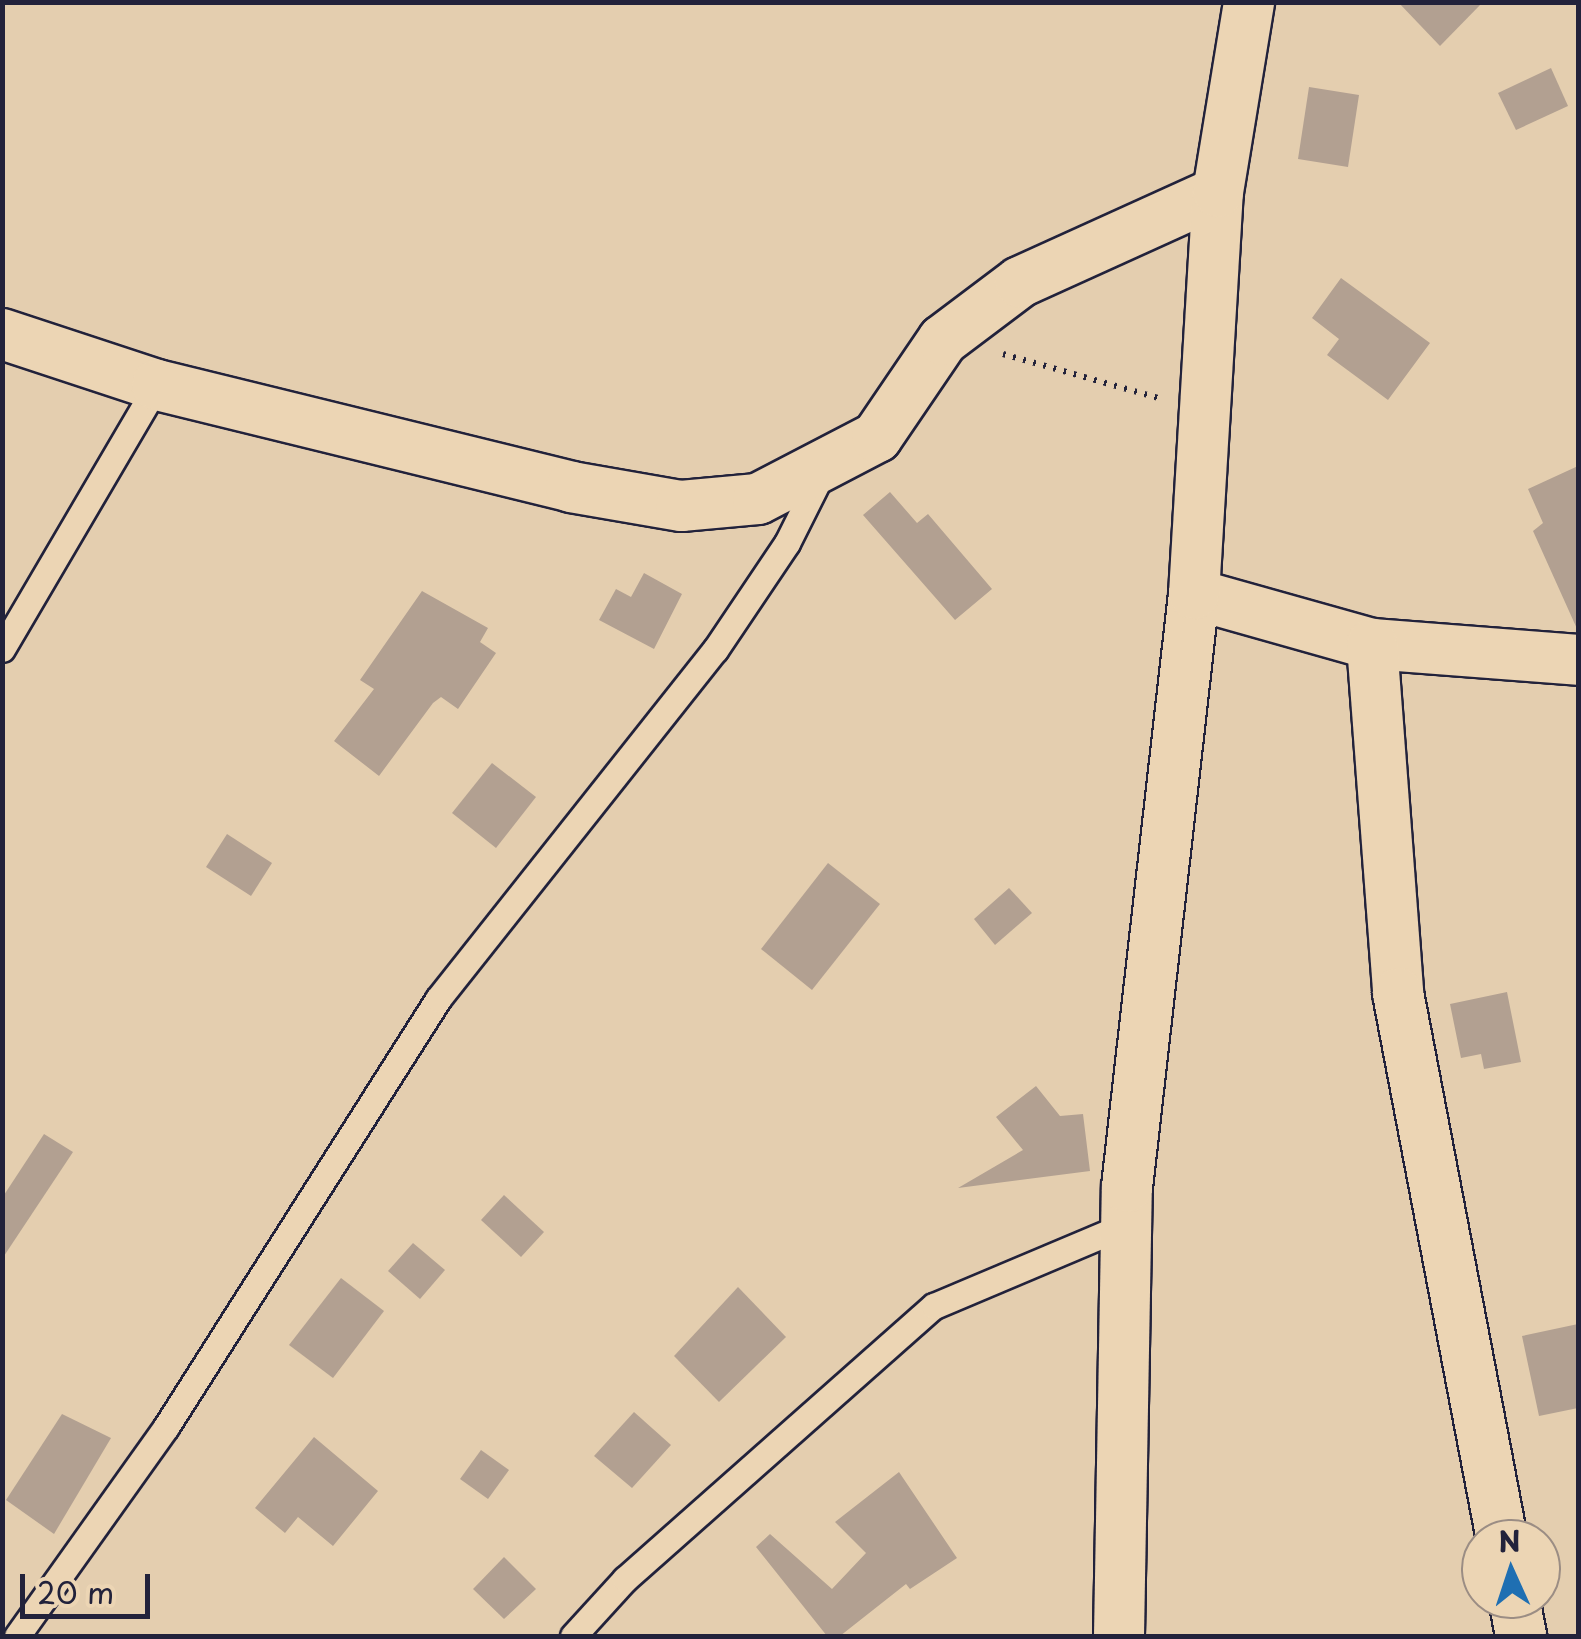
<!DOCTYPE html>
<style>
body{margin:0}
#map{position:relative;width:1581px;height:1639px;overflow:hidden;background:#e4ceaf;font-family:"Playpen Sans",sans-serif}
div>[style]{position:absolute}
.building>*{inset:0;background:#b2a091}
.path>*{height:6px;margin-top:-3px;transform-origin:0;background:repeating-linear-gradient(90deg,#22223b 0 2.5px,transparent 0 10.5px)}
.roads{filter:drop-shadow(2px 0 #22223b) drop-shadow(-2px 0 #22223b) drop-shadow(0 2px #22223b) drop-shadow(0 -2px #22223b)}
.lane>*{height:25px;margin:-12.5px;padding:0 12.5px;transform-origin:12.5px;border-radius:12.5px;background:#ecd5b4}
.street>*{height:50px;margin:-25px;padding:0 25px;transform-origin:25px;border-radius:25px;background:#ecd5b4}
span{translate:-50% -50%;white-space:nowrap;text-align:center;line-height:1.15;-webkit-text-stroke:9px #ecd5b4;paint-order:stroke}
.frame{position:absolute;inset:0;border:5px solid #22223b;pointer-events:none}
.north{position:absolute;left:1461px;top:1519px;width:100px;height:100px;box-sizing:border-box;background:#ecd5b4;border:2px solid #9b8d84;border-radius:50%;rotate:357deg;font-size:28px;font-weight:700;line-height:40px;text-align:center;color:#22223b}
.north::after{content:'';display:block;margin:auto;width:35px;height:45px;background:#1f6fb2;clip-path:polygon(50% 0,100% 100%,50% 72%,0 100%)}
.scale{position:absolute;left:20px;top:1574px;width:130px;height:45px;box-sizing:border-box;border:5px solid #22223b;border-top:0;padding-left:12px;font-size:30px;line-height:35px;white-space:nowrap;color:#22223b;-webkit-text-stroke:8px #ecd5b4;paint-order:stroke}
</style>
<div id="map">
<div class="building">
<i style="clip-path:polygon(1398px 2px,1483px 2px,1440px 46px)"></i>
<i style="clip-path:polygon(1551px 68px,1568px 106px,1516px 130px,1498px 93px)"></i>
<i style="clip-path:polygon(1309px 87px,1359px 95px,1348px 167px,1298px 159px)"></i>
<i style="clip-path:polygon(1341px 278px,1430px 343px,1388px 400px,1327px 355px,1339px 339px,1312px 318px)"></i>
<i style="clip-path:polygon(1578px 466px,1578px 631px,1533px 531px,1543px 523px,1528px 489px)"></i>
<i style="clip-path:polygon(890px 492px,917px 523px,928px 514px,992px 589px,955px 620px,863px 515px)"></i>
<i style="clip-path:polygon(644px 573px,682px 594px,654px 649px,599px 620px,616px 589px,631px 597px)"></i>
<i style="clip-path:polygon(422px 591px,488px 628px,480px 642px,496px 653px,458px 709px,441px 697px,433px 703px,379px 776px,334px 741px,374px 689px,360px 680px)"></i>
<i style="clip-path:polygon(492px 763px,536px 797px,496px 848px,452px 813px)"></i>
<i style="clip-path:polygon(227px 834px,272px 863px,251px 896px,206px 867px)"></i>
<i style="clip-path:polygon(828px 863px,880px 904px,812px 990px,761px 949px)"></i>
<i style="clip-path:polygon(1009px 888px,1032px 913px,995px 945px,974px 919px)"></i>
<i style="clip-path:polygon(1507px 992px,1521px 1062px,1484px 1069px,1481px 1054px,1461px 1058px,1450px 1004px)"></i>
<i style="clip-path:polygon(1036px 1086px,1060px 1116px,1083px 1114px,1090px 1171px,958px 1188px,1023px 1150px,996px 1117px)"></i>
<i style="clip-path:polygon(44px 1134px,73px 1152px,2px 1259px,2px 1198px)"></i>
<i style="clip-path:polygon(504px 1195px,544px 1232px,521px 1257px,481px 1220px)"></i>
<i style="clip-path:polygon(413px 1243px,445px 1270px,420px 1299px,388px 1271px)"></i>
<i style="clip-path:polygon(341px 1278px,384px 1311px,333px 1378px,289px 1345px)"></i>
<i style="clip-path:polygon(738px 1287px,786px 1337px,719px 1402px,674px 1356px)"></i>
<i style="clip-path:polygon(1578px 1324px,1578px 1408px,1539px 1416px,1522px 1336px)"></i>
<i style="clip-path:polygon(634px 1412px,671px 1445px,632px 1488px,594px 1456px)"></i>
<i style="clip-path:polygon(62px 1414px,111px 1438px,54px 1534px,6px 1500px)"></i>
<i style="clip-path:polygon(314px 1437px,378px 1491px,333px 1546px,298px 1517px,285px 1533px,255px 1508px)"></i>
<i style="clip-path:polygon(481px 1450px,509px 1470px,488px 1499px,460px 1479px)"></i>
<i style="clip-path:polygon(899px 1472px,957px 1558px,910px 1589px,906px 1584px,840px 1636px,827px 1636px,756px 1547px,770px 1534px,832px 1589px,866px 1553px,835px 1522px)"></i>
<i style="clip-path:polygon(504px 1557px,536px 1589px,504px 1619px,473px 1589px)"></i>
</div>
<div class="path">
<i style="left:1003px;top:354px;width:162px;rotate:15.8deg"></i>
</div>
<div class="roads">
<div class="lane">
<i style="left:2px;top:649px;width:306px;rotate:-59.6deg"></i>
<i style="left:17px;top:1636px;width:257px;rotate:-54.5deg"></i>
<i style="left:166px;top:1427px;width:507px;rotate:-57.56deg"></i>
<i style="left:438px;top:999px;width:446px;rotate:-51.6deg"></i>
<i style="left:715px;top:650px;width:129px;rotate:-56.1deg"></i>
<i style="left:787px;top:543px;width:80px;rotate:-63.4deg"></i>
<i style="left:573px;top:1636px;width:77px;rotate:-47.6deg"></i>
<i style="left:625px;top:1579px;width:412px;rotate:-41.5deg"></i>
<i style="left:934px;top:1306px;width:208px;rotate:-22.9deg"></i>
</div>
<div class="street">
<i style="left:2px;top:334px;width:163px;rotate:18.2deg"></i>
<i style="left:157px;top:385px;width:426px;rotate:13.8deg"></i>
<i style="left:571px;top:487px;width:112px;rotate:9.8deg"></i>
<i style="left:681px;top:506px;width:77px;rotate:-5.2deg"></i>
<i style="left:758px;top:499px;width:134px;rotate:-27.5deg"></i>
<i style="left:877px;top:437px;width:117px;rotate:-55.8deg"></i>
<i style="left:943px;top:340px;width:96px;rotate:-37deg"></i>
<i style="left:1020px;top:282px;width:217px;rotate:-24.4deg"></i>
<i style="left:1194px;top:594px;width:185px;rotate:15.7deg"></i>
<i style="left:1372px;top:644px;width:207px;rotate:4.4deg"></i>
<i style="left:1372px;top:644px;width:350px;rotate:85.7deg"></i>
<i style="left:1398px;top:993px;width:556px;rotate:79.22deg"></i>
<i style="left:1514px;top:1599px;width:38px;rotate:79deg"></i>
<i style="left:1119px;top:1636px;width:449px;rotate:-89deg"></i>
<i style="left:1127px;top:1187px;width:597px;rotate:-83.55deg"></i>
<i style="left:1194px;top:594px;width:403px;rotate:-86.6deg"></i>
<i style="left:1218px;top:192px;width:193px;rotate:-80.7deg"></i>
</div>
</div>
<div class="frame"></div>
<div class="north">N</div>
<div class="scale">20 m</div>
</div>
